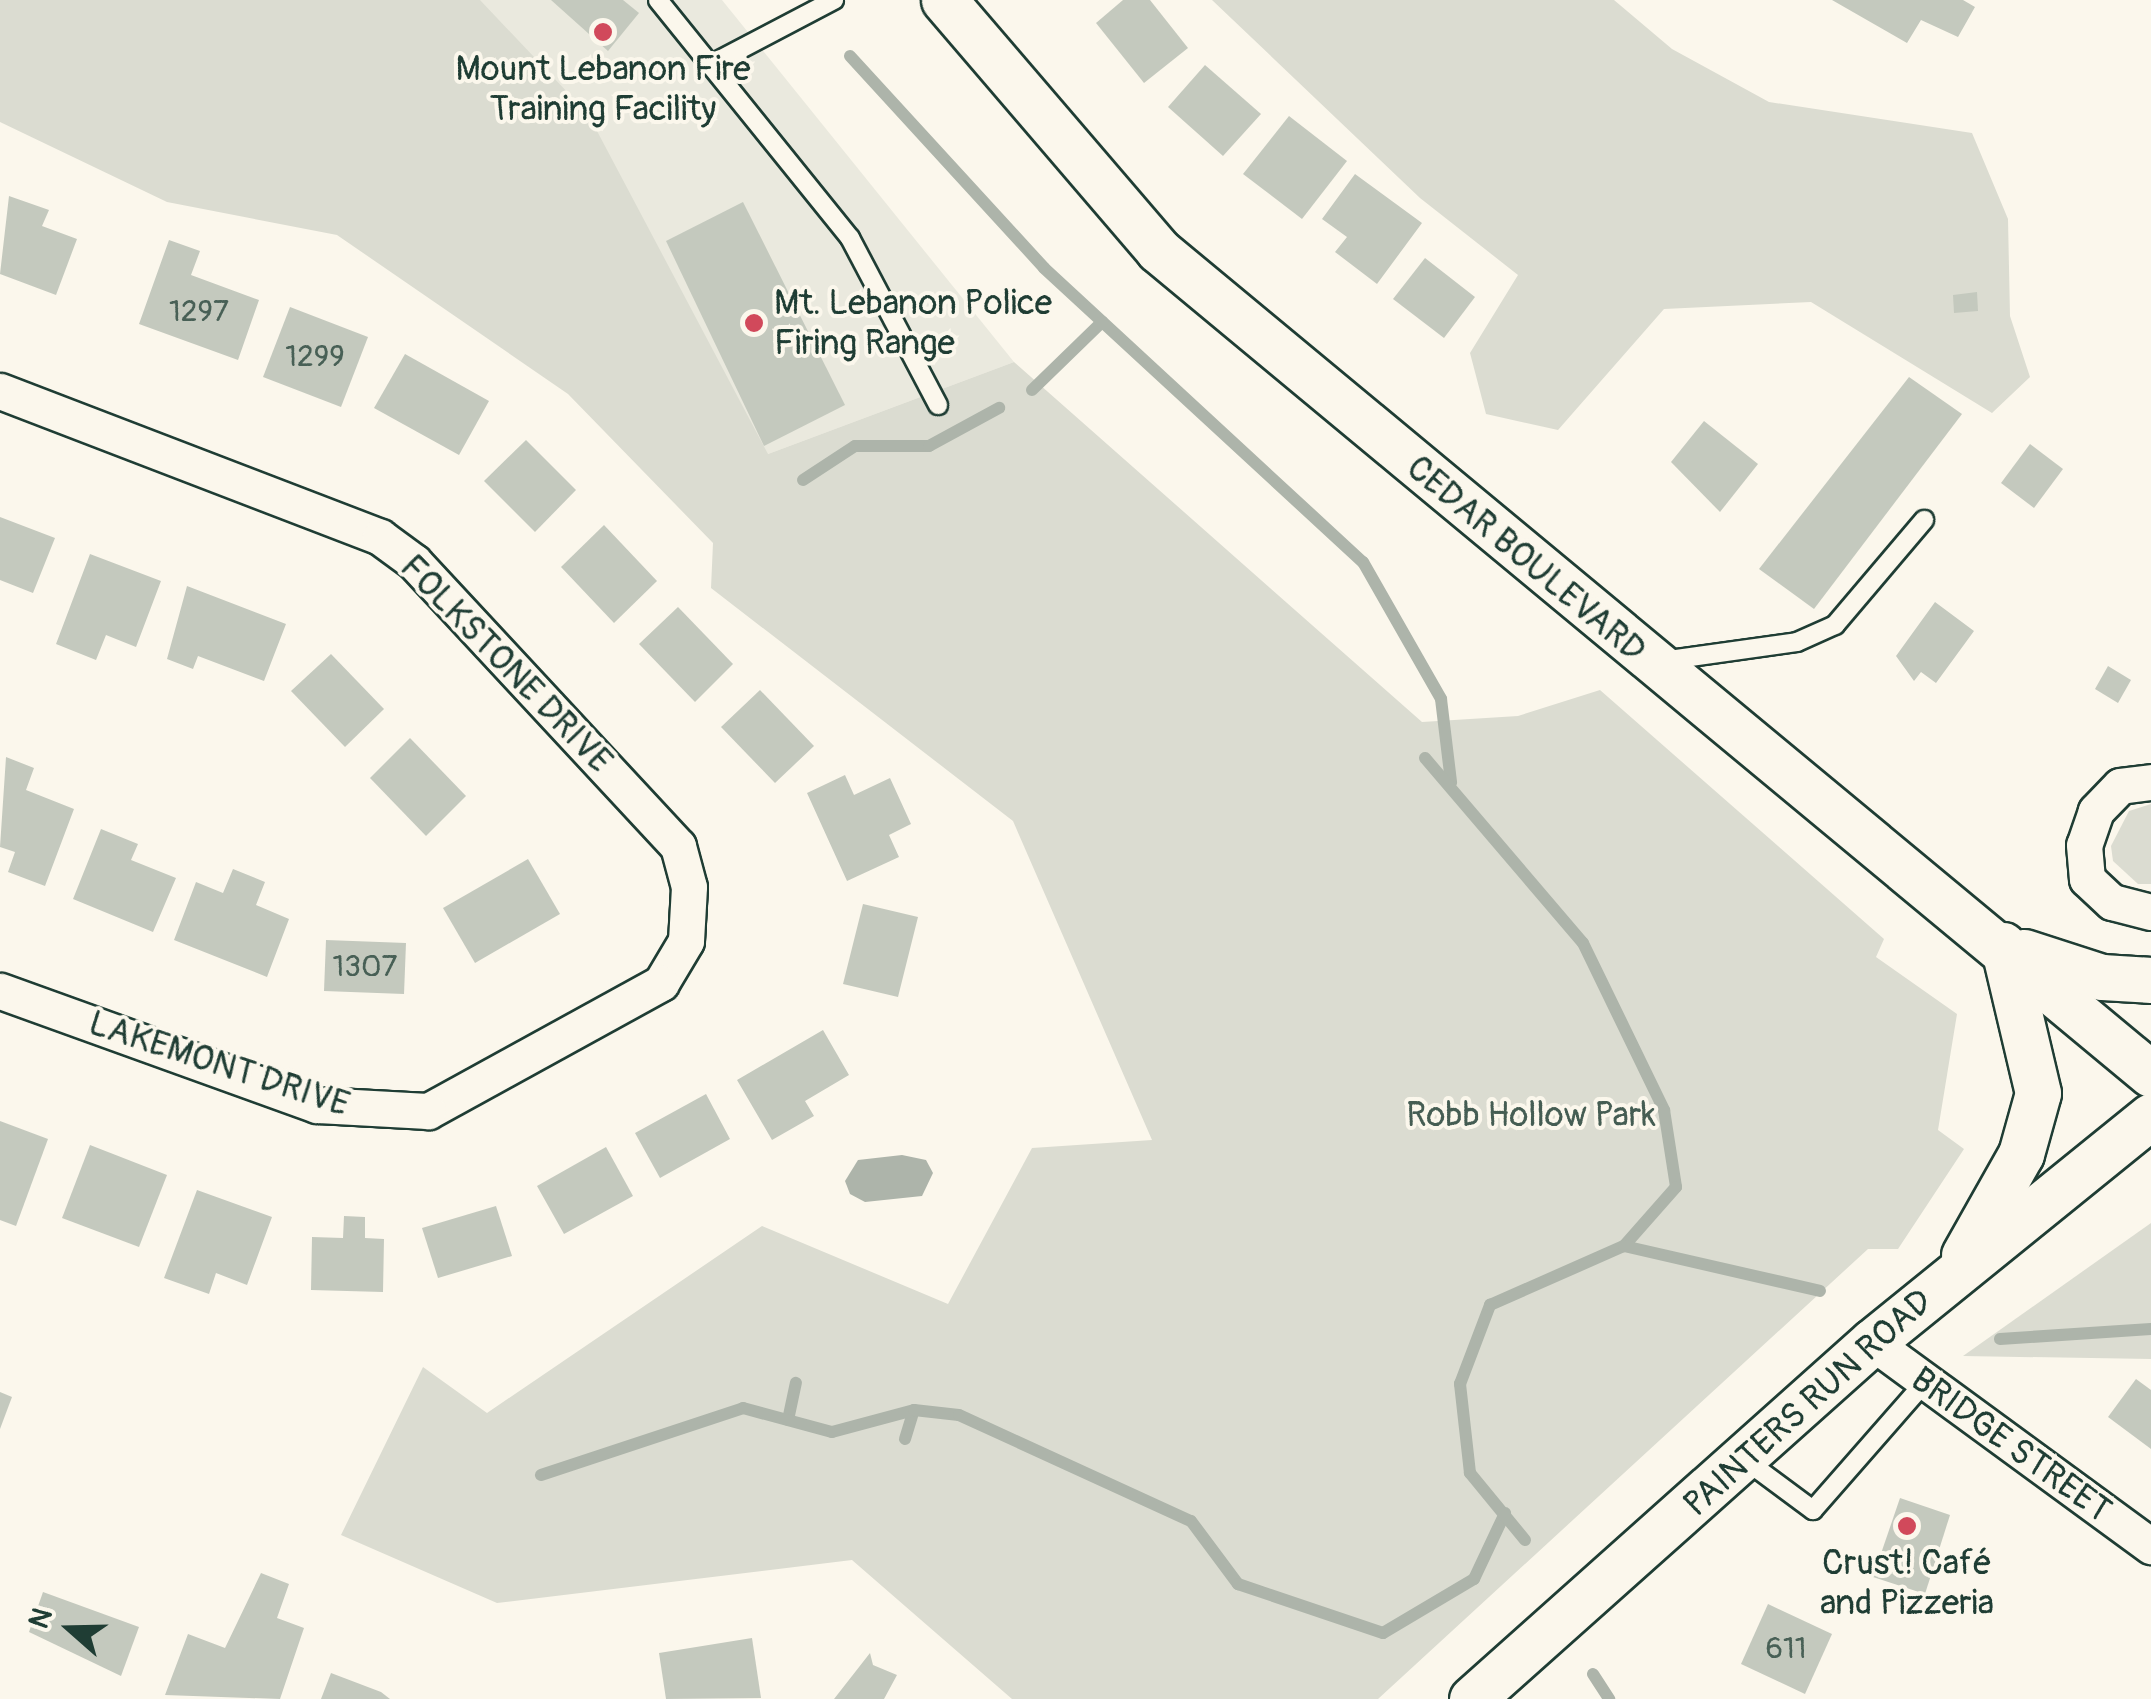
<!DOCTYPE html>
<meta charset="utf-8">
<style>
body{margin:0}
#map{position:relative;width:2151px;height:1699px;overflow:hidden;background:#fbf7ec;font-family:Pangolin,sans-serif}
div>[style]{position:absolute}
.built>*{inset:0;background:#eae9de}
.green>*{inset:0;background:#dbdcd1}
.water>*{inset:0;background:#adb4aa}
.stream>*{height:12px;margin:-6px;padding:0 6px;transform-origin:6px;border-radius:6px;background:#adb4aa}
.building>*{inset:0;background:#c4c9be}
.roads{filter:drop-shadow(2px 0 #1f3d34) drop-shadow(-2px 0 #1f3d34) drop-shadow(0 2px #1f3d34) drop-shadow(0 -2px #1f3d34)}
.service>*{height:18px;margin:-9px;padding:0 9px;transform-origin:9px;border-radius:9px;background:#fbf7ec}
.minor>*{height:35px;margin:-17.5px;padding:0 17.5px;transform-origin:17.5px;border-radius:17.5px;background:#fbf7ec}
.tertiary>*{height:45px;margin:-22.5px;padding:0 22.5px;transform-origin:22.5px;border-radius:22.5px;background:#fbf7ec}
.dots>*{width:28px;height:28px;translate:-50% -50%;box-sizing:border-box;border:5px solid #fbf7ec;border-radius:50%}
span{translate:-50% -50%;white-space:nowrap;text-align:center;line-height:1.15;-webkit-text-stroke:8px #fbf7ec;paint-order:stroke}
.number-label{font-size:30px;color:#486056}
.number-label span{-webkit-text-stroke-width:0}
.poi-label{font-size:35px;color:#1f3d34}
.left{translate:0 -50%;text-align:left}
.street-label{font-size:35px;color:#1f3d34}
.park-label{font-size:35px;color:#455d53}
.north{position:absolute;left:20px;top:1579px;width:100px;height:100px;-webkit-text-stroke:8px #fbf7ec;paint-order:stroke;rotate:290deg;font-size:28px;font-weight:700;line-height:40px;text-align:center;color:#1f3d34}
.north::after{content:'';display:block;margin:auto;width:35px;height:45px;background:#1f3d34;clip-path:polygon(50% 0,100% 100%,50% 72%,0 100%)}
</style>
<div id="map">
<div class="built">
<i style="clip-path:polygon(461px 0,722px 0,1014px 362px,760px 457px)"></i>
</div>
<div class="green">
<i style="clip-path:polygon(0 0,480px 0,588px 114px,768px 454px,1014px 362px,1422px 722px,1518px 716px,1600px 690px,1884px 939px,1876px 957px,1957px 1014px,1938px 1130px,1964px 1149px,1898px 1249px,1868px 1249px,1378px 1699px,1012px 1699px,852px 1560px,497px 1603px,341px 1535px,423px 1367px,487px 1413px,762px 1226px,948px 1304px,1032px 1148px,1152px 1140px,1013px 821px,711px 588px,713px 543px,568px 394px,337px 235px,167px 202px,0 122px)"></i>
<i style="clip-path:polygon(1212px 0,1614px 0,1672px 49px,1769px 102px,1972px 133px,2008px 219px,2010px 316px,2030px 377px,1992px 413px,1811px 302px,1664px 309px,1558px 430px,1486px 414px,1470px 353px,1518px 275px,1420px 198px)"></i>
<i style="clip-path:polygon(2151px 804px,2151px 884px,2138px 884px,2113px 861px,2111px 846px,2129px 811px)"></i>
<i style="clip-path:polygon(2151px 1223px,2151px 1359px,1963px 1356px)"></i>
</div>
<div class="water">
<i style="clip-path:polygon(902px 1155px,926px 1160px,933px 1173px,922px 1196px,865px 1202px,850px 1194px,845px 1181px,858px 1160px)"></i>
</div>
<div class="stream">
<i style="left:850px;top:56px;width:287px;rotate:47.5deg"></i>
<i style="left:1044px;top:268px;width:434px;rotate:42.7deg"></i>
<i style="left:1363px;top:562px;width:158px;rotate:60.3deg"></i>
<i style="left:1441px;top:699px;width:84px;rotate:83.1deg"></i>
<i style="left:1032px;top:390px;width:98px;rotate:-44.2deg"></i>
<i style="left:803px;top:480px;width:62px;rotate:-33.2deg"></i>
<i style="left:855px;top:446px;width:74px"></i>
<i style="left:929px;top:446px;width:80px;rotate:-28.5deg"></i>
<i style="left:1425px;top:758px;width:243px;rotate:49.5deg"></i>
<i style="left:1583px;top:943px;width:186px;rotate:64.1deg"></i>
<i style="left:1664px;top:1110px;width:78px;rotate:81.1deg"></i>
<i style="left:1676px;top:1187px;width:79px;rotate:131.4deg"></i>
<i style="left:2000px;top:1339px;width:151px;rotate:-3.8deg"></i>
<i style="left:788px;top:1420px;width:38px;rotate:-78deg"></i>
<i style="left:905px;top:1439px;width:30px;rotate:-73deg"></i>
<i style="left:541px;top:1475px;width:213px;rotate:-18.3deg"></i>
<i style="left:743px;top:1408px;width:92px;rotate:15.1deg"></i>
<i style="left:832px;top:1432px;width:85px;rotate:-15deg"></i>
<i style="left:914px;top:1410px;width:45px;rotate:6.3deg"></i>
<i style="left:959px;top:1415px;width:255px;rotate:24.6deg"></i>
<i style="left:1191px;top:1521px;width:79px;rotate:53.3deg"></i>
<i style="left:1238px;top:1584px;width:153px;rotate:18.7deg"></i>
<i style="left:1383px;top:1633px;width:106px;rotate:-30.7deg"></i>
<i style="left:1474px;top:1579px;width:73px;rotate:-64.8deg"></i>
<i style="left:1525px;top:1540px;width:87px;rotate:-129.4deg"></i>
<i style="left:1470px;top:1473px;width:90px;rotate:-96.4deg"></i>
<i style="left:1460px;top:1384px;width:85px;rotate:-69.2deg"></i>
<i style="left:1490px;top:1305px;width:146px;rotate:-23.8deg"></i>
<i style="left:1624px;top:1246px;width:201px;rotate:12.9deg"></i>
<i style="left:1593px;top:1674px;width:30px;rotate:57deg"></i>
</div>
<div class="building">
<i style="clip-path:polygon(551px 0,623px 0,639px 13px,608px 51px)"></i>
<i style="clip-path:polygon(1123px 0,1150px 0,1188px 48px,1144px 83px,1096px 23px)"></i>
<i style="clip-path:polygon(1832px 0,1963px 0,1975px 7px,1958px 37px,1921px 20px,1907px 43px)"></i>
<i style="clip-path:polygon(1205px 65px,1261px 114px,1223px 156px,1168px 107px)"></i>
<i style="clip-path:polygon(1289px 116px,1347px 161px,1302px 219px,1243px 174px)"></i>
<i style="clip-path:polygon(1355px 174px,1422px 223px,1377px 284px,1335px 252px,1347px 237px,1322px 219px)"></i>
<i style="clip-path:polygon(9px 196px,49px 210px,42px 226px,77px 239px,56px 295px,0 274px)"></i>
<i style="clip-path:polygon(743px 202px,845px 405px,764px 446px,666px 241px)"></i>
<i style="clip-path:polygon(169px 240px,200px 251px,191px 275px,259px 300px,238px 360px,139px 324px)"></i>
<i style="clip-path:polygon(1425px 258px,1475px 297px,1444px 338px,1393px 299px)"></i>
<i style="clip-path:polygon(1977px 292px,1978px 311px,1954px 313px,1953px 295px)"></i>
<i style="clip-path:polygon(290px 307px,368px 337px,341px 407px,263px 377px)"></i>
<i style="clip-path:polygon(405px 354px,489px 401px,459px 455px,374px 408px)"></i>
<i style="clip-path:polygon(1909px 377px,1962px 414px,1814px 609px,1759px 569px)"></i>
<i style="clip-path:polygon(1704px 421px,1758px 464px,1720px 512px,1671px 462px)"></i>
<i style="clip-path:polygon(526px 440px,576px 490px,535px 532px,484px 481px)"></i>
<i style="clip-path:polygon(2030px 444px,2063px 469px,2034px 508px,2001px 483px)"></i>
<i style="clip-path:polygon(0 517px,55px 538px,33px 593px,0 580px)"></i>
<i style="clip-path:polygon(604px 525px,657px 581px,614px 623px,561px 567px)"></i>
<i style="clip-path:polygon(90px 554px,161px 581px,136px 647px,106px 635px,96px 660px,56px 644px)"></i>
<i style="clip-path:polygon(187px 586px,286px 624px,264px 681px,198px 656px,193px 669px,167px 659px)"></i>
<i style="clip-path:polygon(1935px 602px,1974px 631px,1936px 683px,1921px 672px,1914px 681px,1896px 656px)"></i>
<i style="clip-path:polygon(678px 607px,733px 664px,695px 702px,639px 644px)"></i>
<i style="clip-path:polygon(331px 654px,384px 709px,345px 747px,291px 691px)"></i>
<i style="clip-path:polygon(2108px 666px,2131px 680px,2118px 703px,2095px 689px)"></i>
<i style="clip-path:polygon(760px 690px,814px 746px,775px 783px,721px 727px)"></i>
<i style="clip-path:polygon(410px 738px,466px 796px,426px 836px,370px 778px)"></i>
<i style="clip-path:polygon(6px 757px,34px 768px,26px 790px,74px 809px,45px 886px,8px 872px,15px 852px,0 847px)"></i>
<i style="clip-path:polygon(845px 775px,854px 795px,890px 778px,911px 824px,889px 835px,899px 857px,847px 881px,807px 793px)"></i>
<i style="clip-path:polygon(101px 829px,138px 844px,131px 860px,176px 878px,153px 932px,73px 899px)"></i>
<i style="clip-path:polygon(528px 859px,560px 914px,475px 963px,443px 908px)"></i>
<i style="clip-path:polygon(233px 869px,265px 882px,256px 905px,289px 919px,267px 977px,174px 940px,196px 882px,223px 893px)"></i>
<i style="clip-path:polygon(863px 904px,918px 917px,898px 997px,843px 984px)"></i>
<i style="clip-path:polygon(326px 940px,406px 943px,404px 994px,324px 991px)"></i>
<i style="clip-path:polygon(823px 1030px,849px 1075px,805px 1101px,814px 1116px,772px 1140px,737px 1080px)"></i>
<i style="clip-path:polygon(706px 1094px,730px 1139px,660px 1178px,635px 1133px)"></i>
<i style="clip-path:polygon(0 1121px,48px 1139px,16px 1226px,0 1220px)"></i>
<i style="clip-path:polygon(90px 1145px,167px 1175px,139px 1247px,62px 1218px)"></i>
<i style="clip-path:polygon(606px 1147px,633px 1196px,564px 1234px,537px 1186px)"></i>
<i style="clip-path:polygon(197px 1190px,272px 1217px,247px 1285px,216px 1273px,209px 1294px,164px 1278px)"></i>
<i style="clip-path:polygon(496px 1206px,512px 1256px,438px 1278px,422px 1228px)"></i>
<i style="clip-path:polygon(344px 1216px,365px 1217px,365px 1238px,384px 1239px,383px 1292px,311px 1290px,312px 1237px,343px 1238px)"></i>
<i style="clip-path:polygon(2136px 1379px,2151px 1390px,2151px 1449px,2108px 1417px)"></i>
<i style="clip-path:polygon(0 1392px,12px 1397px,0 1429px)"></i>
<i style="clip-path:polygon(1900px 1498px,1950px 1515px,1925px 1594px,1873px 1577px)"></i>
<i style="clip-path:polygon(261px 1573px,289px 1584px,277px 1618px,304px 1628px,280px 1699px,165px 1695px,188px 1634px,225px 1648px)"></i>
<i style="clip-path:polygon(43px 1592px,139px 1627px,121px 1676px,29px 1632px)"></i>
<i style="clip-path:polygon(1768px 1604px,1832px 1634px,1805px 1694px,1741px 1664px)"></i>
<i style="clip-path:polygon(752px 1638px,761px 1698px,666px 1699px,659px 1653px)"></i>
<i style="clip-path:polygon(870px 1653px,873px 1665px,897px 1675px,884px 1699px,834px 1699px)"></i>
<i style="clip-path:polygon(331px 1673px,381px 1692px,390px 1699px,321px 1699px)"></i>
</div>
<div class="roads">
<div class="service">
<i style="left:658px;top:0;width:306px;rotate:51.1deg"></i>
<i style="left:850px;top:238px;width:189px;rotate:62.2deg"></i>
<i style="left:712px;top:64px;width:138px;rotate:-27.7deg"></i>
<i style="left:1662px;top:661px;width:136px;rotate:-8deg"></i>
<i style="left:1797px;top:642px;width:42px;rotate:-24.1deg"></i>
<i style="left:1835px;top:625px;width:138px;rotate:-49.7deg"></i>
<i style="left:1744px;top:1459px;width:86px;rotate:36.5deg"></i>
<i style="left:1813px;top:1510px;width:170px;rotate:-48.8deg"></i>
</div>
<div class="minor">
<i style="left:0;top:391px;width:407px;rotate:21deg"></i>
<i style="left:380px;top:537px;width:42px;rotate:36.3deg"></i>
<i style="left:414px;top:562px;width:388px;rotate:47.1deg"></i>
<i style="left:678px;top:846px;width:42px;rotate:75deg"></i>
<i style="left:689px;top:887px;width:54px;rotate:93.2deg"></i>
<i style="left:686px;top:941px;width:49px;rotate:120.8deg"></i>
<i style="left:661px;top:983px;width:266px;rotate:151.2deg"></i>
<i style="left:428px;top:1111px;width:111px;rotate:-176.9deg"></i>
<i style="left:317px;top:1105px;width:337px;rotate:-160.2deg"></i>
<i style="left:2151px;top:782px;width:31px;rotate:173deg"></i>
<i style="left:2120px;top:786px;width:35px;rotate:134deg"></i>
<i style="left:2096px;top:811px;width:36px;rotate:109deg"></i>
<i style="left:2084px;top:845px;width:34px;rotate:85deg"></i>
<i style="left:2087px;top:879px;width:34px;rotate:43deg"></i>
<i style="left:2112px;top:902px;width:40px;rotate:14.4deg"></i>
<i style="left:1872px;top:1342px;width:346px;rotate:36.2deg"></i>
</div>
<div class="tertiary">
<i style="left:944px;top:0;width:329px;rotate:49.4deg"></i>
<i style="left:1158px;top:250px;width:1290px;rotate:39.69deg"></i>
<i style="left:2024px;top:952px;width:82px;rotate:17.8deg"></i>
<i style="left:2102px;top:977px;width:49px;rotate:3.5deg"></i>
<i style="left:1964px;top:1255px;width:116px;rotate:-60.6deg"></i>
<i style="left:2021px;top:1154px;width:63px;rotate:-74.4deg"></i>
<i style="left:2038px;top:1093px;width:152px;rotate:-103.3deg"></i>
<i style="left:1472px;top:1699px;width:536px;rotate:-41.75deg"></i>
<i style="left:1872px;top:1342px;width:359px;rotate:-39deg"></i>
</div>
</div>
<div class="dots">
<i style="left:603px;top:32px;background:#d1495b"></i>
<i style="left:754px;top:323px;background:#d1495b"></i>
<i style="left:1907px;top:1526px;background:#d1495b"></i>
</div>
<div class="number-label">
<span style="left:199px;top:312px">1297</span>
<span style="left:315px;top:357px">1299</span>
<span style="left:365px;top:967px">1307</span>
<span style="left:1786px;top:1649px">611</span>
</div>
<div class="poi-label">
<span style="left:603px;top:89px">Mount Lebanon Fire<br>Training Facility</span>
<span class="left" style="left:774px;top:323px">Mt. Lebanon Police<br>Firing Range</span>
<span style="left:1907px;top:1583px">Crust! Café<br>and Pizzeria</span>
</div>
<div class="street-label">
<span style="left:1526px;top:559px;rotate:40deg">CEDAR BOULEVARD</span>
<span style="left:506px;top:664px;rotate:46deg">FOLKSTONE DRIVE</span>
<span style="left:219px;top:1064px;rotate:18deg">LAKEMONT DRIVE</span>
<span style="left:1808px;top:1403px;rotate:-42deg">PAINTERS RUN ROAD</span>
<span style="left:2011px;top:1445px;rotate:36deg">BRIDGE STREET</span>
</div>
<div class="park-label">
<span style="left:1531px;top:1115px">Robb Hollow Park</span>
</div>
<div class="north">N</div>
</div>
